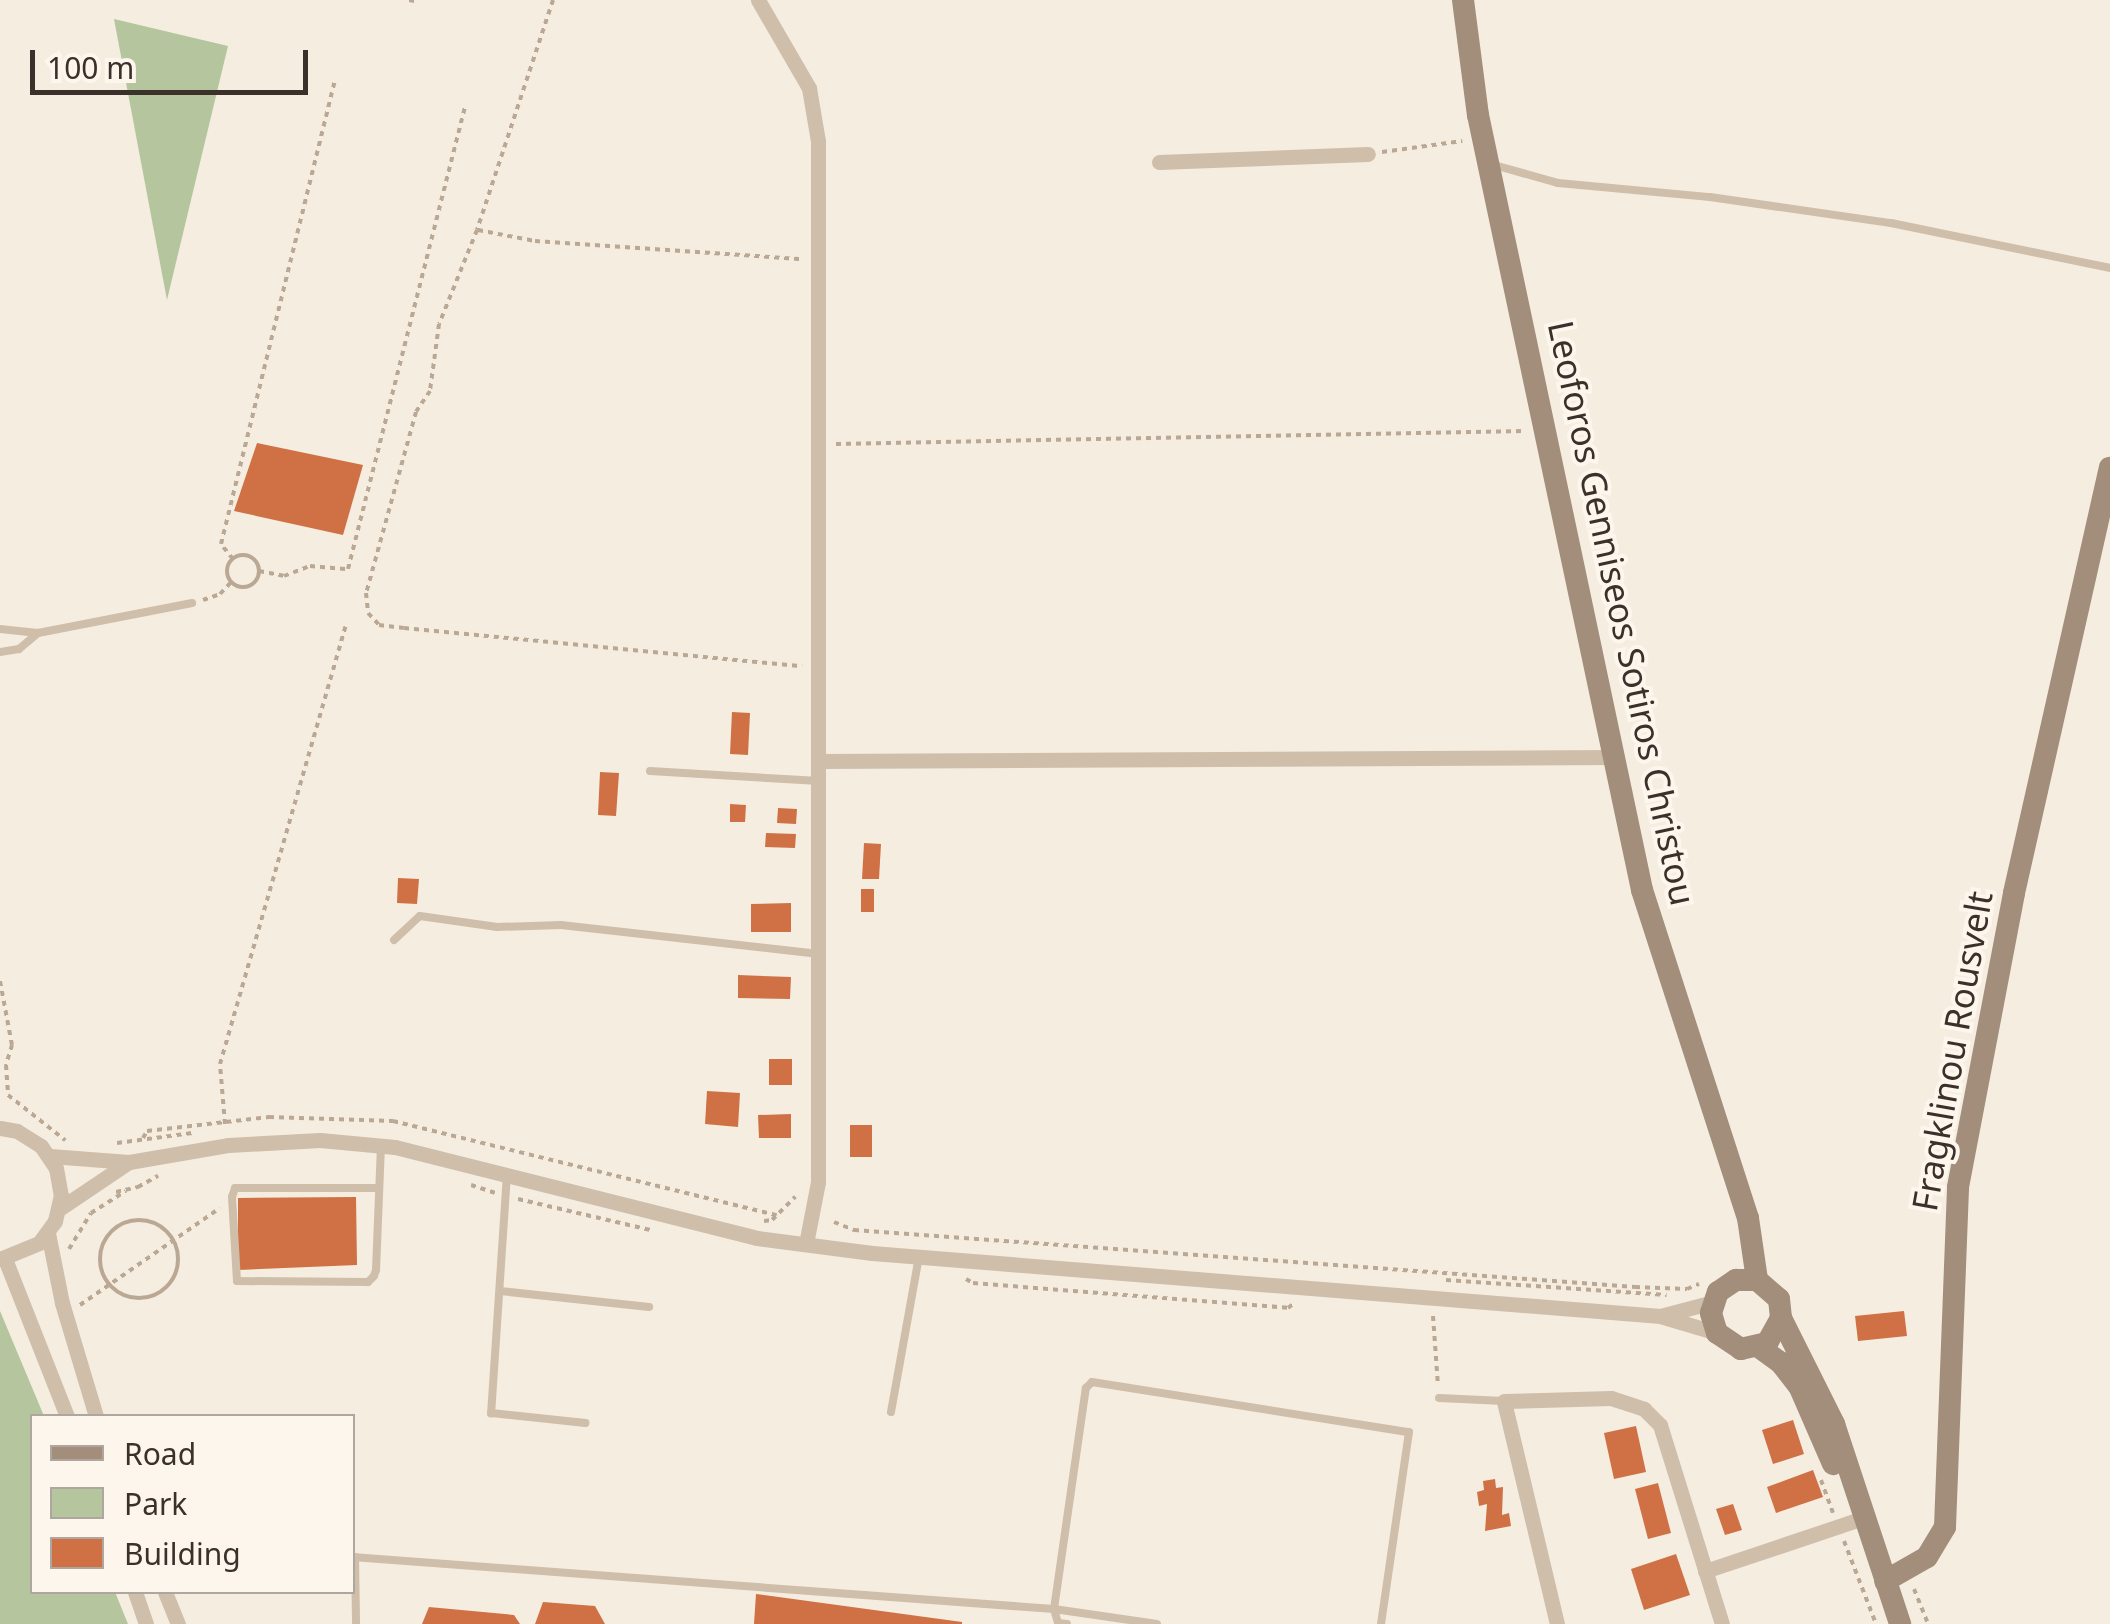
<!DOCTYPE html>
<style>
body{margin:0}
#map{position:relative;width:2110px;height:1624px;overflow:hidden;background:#f5ede0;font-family:"Noto Sans",sans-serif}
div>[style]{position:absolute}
.green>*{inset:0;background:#b5c69e}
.building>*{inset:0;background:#cf7144}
.path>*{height:4px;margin-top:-2px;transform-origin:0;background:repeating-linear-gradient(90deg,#bba894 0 5px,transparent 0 10px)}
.path>.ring{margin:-2px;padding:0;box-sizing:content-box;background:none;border:4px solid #bba894;border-radius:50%}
.service>*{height:8px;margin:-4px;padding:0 4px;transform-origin:4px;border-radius:4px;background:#cfbeaa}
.minor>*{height:15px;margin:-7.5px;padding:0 7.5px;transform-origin:7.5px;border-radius:7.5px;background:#cfbeaa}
.secondary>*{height:22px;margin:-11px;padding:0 11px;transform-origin:11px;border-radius:11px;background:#a38d7b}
span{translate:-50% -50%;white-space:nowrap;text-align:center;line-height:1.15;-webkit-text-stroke:8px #fcf6ed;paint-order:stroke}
.street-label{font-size:35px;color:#3c312a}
.legend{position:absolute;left:30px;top:1414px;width:325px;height:180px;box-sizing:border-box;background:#fcf6ed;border:2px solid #afa79f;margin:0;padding:12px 18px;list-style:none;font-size:30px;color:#3c312a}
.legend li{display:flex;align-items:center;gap:20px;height:50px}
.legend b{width:50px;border:2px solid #afa79f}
.scale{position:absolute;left:30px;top:50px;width:278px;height:45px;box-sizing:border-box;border:5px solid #3c312a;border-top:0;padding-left:12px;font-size:30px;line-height:35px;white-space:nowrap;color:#3c312a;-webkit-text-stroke:8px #fcf6ed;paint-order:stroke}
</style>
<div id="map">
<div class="green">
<i style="clip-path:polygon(114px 19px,228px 46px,167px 300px)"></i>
<i style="clip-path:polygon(0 1311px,44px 1416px,32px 1416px,32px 1592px,115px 1592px,128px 1624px,0 1624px)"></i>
</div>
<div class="building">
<i style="clip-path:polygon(257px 443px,363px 465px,343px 535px,234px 511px)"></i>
<i style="clip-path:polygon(732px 712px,750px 713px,748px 755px,730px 754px)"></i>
<i style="clip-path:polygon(600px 772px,619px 773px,616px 816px,598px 815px)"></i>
<i style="clip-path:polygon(730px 804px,746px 805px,745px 822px,730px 822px)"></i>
<i style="clip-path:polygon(778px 808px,797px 809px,796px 824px,777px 823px)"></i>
<i style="clip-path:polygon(766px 833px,796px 834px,795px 848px,765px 847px)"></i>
<i style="clip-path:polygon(864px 843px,881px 844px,879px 879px,862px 879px)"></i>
<i style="clip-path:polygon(398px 878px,419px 879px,417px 904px,397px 903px)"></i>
<i style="clip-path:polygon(861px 889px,874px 889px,874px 912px,861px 912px)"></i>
<i style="clip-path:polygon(791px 903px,791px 932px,751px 932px,751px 904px)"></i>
<i style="clip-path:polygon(738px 975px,791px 977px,790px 999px,738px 998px)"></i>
<i style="clip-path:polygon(769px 1059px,792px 1059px,792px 1085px,769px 1085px)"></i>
<i style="clip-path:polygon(707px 1091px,740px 1093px,738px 1127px,705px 1124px)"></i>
<i style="clip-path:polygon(791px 1114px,791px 1138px,759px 1138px,758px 1115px)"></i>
<i style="clip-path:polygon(850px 1125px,872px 1125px,872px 1157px,850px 1157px)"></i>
<i style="clip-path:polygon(356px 1197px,357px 1265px,238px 1270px,238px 1198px)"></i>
<i style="clip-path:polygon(1904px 1311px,1907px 1336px,1858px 1341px,1855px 1316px)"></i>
<i style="clip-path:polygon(1793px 1420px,1804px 1454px,1773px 1464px,1762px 1430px)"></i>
<i style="clip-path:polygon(1636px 1426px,1646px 1472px,1614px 1479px,1604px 1433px)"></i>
<i style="clip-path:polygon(1813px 1470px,1823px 1497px,1776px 1513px,1767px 1487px)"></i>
<i style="clip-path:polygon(1495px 1479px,1496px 1488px,1503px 1487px,1502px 1515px,1509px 1513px,1511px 1526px,1485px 1531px,1487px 1504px,1479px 1506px,1477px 1492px,1484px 1490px,1483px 1481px)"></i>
<i style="clip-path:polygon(1658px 1483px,1671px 1533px,1648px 1539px,1635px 1489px)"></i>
<i style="clip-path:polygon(1733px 1504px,1742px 1530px,1725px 1535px,1716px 1509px)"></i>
<i style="clip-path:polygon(1676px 1554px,1690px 1595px,1644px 1610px,1631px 1569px)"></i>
<i style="clip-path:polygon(756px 1594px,962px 1622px,962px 1624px,754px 1624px)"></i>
<i style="clip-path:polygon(543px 1602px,595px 1606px,605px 1624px,535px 1624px)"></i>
<i style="clip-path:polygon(429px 1607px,514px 1615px,520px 1624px,422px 1624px)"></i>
</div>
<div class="path">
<i style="left:409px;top:0;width:10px;rotate:11deg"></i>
<i style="left:553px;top:0;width:242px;rotate:108.3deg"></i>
<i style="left:477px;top:230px;width:101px;rotate:112deg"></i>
<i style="left:439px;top:324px;width:68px;rotate:97.7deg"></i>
<i style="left:430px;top:391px;width:25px;rotate:124deg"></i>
<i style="left:416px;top:412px;width:188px;rotate:105.4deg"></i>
<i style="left:366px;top:593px;width:20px;rotate:84deg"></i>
<i style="left:368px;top:613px;width:16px;rotate:47deg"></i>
<i style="left:379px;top:625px;width:25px;rotate:7deg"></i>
<i style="left:404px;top:628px;width:400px;rotate:5.5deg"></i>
<i style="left:1382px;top:152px;width:81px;rotate:-7.8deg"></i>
<i style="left:478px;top:230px;width:58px;rotate:10.9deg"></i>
<i style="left:535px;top:241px;width:268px;rotate:3.9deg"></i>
<i style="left:836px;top:444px;width:690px;rotate:-1.08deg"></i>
<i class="ring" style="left:227px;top:555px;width:28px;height:28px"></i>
<i style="left:233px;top:559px;width:19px;rotate:-129deg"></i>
<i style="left:221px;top:544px;width:478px;rotate:-76.2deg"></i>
<i style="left:259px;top:571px;width:25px;rotate:11deg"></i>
<i style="left:284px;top:576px;width:28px;rotate:-21deg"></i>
<i style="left:310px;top:566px;width:38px;rotate:5deg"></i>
<i style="left:348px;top:569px;width:479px;rotate:-75.8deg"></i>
<i style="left:203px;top:600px;width:18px;rotate:-19deg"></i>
<i style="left:220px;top:594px;width:16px;rotate:-47deg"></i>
<i style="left:0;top:981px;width:65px;rotate:79.4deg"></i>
<i style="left:12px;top:1045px;width:21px;rotate:107deg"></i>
<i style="left:6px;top:1065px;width:30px;rotate:86deg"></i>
<i style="left:8px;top:1095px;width:73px;rotate:38.3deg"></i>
<i style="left:225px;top:1124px;width:60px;rotate:-94.8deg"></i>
<i style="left:220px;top:1064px;width:456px;rotate:-74deg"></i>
<i style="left:143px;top:1138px;width:8px;rotate:-60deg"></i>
<i style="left:147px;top:1131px;width:123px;rotate:-6.5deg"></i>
<i style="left:269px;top:1117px;width:124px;rotate:1.8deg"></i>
<i style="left:393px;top:1121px;width:395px;rotate:13.8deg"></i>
<i style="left:117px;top:1143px;width:76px;rotate:-7.6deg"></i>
<i style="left:471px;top:1185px;width:25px;rotate:18deg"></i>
<i style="left:116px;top:1192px;width:23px;rotate:-13deg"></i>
<i style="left:138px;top:1187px;width:23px;rotate:-29deg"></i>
<i style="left:518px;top:1199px;width:136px;rotate:13.2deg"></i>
<i class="ring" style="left:100px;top:1220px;width:74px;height:74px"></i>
<i style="left:764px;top:1221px;width:8px;rotate:-7deg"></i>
<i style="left:772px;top:1220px;width:33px;rotate:-45deg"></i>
<i style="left:834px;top:1222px;width:22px;rotate:22deg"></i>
<i style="left:854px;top:1230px;width:783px;rotate:4.17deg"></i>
<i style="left:1635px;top:1287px;width:52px;rotate:2.2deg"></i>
<i style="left:1687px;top:1289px;width:13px;rotate:-23deg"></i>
<i style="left:69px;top:1249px;width:42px;rotate:-58.6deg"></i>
<i style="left:91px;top:1213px;width:41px;rotate:-32.2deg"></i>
<i style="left:966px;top:1279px;width:8px;rotate:30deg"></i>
<i style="left:973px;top:1283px;width:316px;rotate:4.5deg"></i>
<i style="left:1288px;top:1308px;width:6px;rotate:-39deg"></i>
<i style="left:1446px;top:1280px;width:221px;rotate:3.9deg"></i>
<i style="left:80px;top:1305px;width:170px;rotate:-34.7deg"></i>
<i style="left:1433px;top:1316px;width:70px;rotate:85.9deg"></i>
<i style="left:1821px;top:1480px;width:35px;rotate:70deg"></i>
<i style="left:1844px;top:1541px;width:89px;rotate:68.9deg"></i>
<i style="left:1914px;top:1589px;width:38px;rotate:68deg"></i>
</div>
<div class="service">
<i style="left:1494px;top:165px;width:66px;rotate:15.7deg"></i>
<i style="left:1558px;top:183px;width:153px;rotate:5.3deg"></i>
<i style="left:1710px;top:197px;width:183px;rotate:8.2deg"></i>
<i style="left:1891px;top:223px;width:224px;rotate:11.6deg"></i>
<i style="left:0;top:629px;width:38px;rotate:6deg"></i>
<i style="left:38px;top:633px;width:157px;rotate:-11deg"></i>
<i style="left:0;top:652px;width:19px;rotate:-9deg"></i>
<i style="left:19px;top:649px;width:25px;rotate:-40deg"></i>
<i style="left:650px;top:771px;width:170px;rotate:3.4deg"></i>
<i style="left:394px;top:940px;width:35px;rotate:-43deg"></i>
<i style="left:420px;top:916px;width:78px;rotate:8.1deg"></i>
<i style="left:497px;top:927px;width:64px;rotate:-1.8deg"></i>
<i style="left:561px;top:925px;width:260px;rotate:6.4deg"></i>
<i style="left:507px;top:1174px;width:240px;rotate:93.8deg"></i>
<i style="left:491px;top:1413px;width:95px;rotate:6.1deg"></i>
<i style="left:379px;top:1188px;width:144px;rotate:180deg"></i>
<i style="left:235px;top:1188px;width:9px;rotate:108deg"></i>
<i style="left:232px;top:1197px;width:84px;rotate:86.6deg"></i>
<i style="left:237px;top:1281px;width:131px;rotate:0.4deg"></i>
<i style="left:368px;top:1282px;width:8px;rotate:-45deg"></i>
<i style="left:374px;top:1276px;width:6px;rotate:-72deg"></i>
<i style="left:376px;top:1270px;width:125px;rotate:-87.7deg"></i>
<i style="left:500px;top:1291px;width:150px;rotate:6.1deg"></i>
<i style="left:1439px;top:1398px;width:65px;rotate:2.6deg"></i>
<i style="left:891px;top:1412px;width:158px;rotate:-79.8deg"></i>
<i style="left:352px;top:1557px;width:704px;rotate:4.24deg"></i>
<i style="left:1054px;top:1609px;width:104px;rotate:8.3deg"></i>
<i style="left:355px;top:1557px;width:67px;rotate:89.1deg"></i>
<i style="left:1067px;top:1624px;width:9px;rotate:-174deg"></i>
<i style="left:1058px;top:1623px;width:15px;rotate:-106deg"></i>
<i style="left:1054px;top:1609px;width:223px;rotate:-81.8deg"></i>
<i style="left:1086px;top:1388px;width:8px;rotate:-45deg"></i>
<i style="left:1092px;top:1382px;width:321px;rotate:9deg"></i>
<i style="left:1409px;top:1432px;width:194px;rotate:98.3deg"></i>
</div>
<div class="minor">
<i style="left:758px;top:0;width:102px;rotate:59.9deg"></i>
<i style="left:809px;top:88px;width:54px;rotate:80.4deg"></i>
<i style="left:818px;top:141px;width:1041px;rotate:90deg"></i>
<i style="left:818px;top:1182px;width:63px;rotate:101deg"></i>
<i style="left:1159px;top:162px;width:209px;rotate:-2.2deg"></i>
<i style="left:820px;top:761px;width:794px;rotate:-0.29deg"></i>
<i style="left:0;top:1128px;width:17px;rotate:10deg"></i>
<i style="left:17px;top:1131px;width:28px;rotate:32deg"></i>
<i style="left:41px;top:1146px;width:27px;rotate:56deg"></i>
<i style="left:56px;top:1168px;width:27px;rotate:80deg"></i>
<i style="left:61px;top:1195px;width:27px;rotate:103deg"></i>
<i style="left:55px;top:1221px;width:27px;rotate:126deg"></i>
<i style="left:39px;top:1243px;width:42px;rotate:157.7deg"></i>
<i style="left:50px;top:1156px;width:79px;rotate:4.3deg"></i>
<i style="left:129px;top:1162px;width:100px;rotate:-9.7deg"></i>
<i style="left:228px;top:1145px;width:92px;rotate:-3.1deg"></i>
<i style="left:320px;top:1140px;width:75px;rotate:5.3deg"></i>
<i style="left:395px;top:1147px;width:373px;rotate:14.1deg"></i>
<i style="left:757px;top:1238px;width:116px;rotate:7.4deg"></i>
<i style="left:872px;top:1253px;width:791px;rotate:4.57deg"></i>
<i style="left:1660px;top:1316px;width:59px;rotate:16.6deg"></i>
<i style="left:59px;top:1209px;width:84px;rotate:-33.9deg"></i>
<i style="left:48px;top:1233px;width:71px;rotate:78.7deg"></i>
<i style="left:62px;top:1303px;width:118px;rotate:73.3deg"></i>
<i style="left:5px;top:1259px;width:169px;rotate:68.5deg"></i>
<i style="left:1660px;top:1316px;width:55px;rotate:-14.8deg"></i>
<i style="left:1705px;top:1571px;width:160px;rotate:-18.5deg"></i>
<i style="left:135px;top:1592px;width:34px;rotate:71deg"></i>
<i style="left:165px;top:1592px;width:35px;rotate:68deg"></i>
<i style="left:1557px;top:1624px;width:229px;rotate:-103.4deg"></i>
<i style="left:1504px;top:1401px;width:107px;rotate:-1.6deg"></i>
<i style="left:1611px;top:1398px;width:35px;rotate:18deg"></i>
<i style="left:1644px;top:1409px;width:23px;rotate:45deg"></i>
<i style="left:1660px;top:1425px;width:208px;rotate:72.7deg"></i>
</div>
<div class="secondary">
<i style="left:1463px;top:0;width:116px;rotate:82.6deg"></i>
<i style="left:1478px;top:115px;width:792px;rotate:78.05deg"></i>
<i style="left:1642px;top:890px;width:345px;rotate:72.1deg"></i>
<i style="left:1748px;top:1218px;width:63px;rotate:81.7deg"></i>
<i style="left:1781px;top:1318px;width:29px;rotate:119deg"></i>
<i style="left:1767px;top:1343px;width:27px;rotate:167deg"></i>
<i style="left:1741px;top:1349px;width:29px;rotate:-146deg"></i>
<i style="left:1717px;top:1333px;width:21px;rotate:-107deg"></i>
<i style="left:1711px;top:1313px;width:22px;rotate:-72deg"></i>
<i style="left:1718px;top:1292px;width:22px;rotate:-34deg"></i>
<i style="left:1736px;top:1280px;width:21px"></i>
<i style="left:1757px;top:1280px;width:29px;rotate:41deg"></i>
<i style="left:1779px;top:1299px;width:19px;rotate:84deg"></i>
<i style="left:1781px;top:1318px;width:119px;rotate:63.4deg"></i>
<i style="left:1834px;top:1424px;width:211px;rotate:71.7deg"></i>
<i style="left:1759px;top:1347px;width:26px;rotate:36deg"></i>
<i style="left:1780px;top:1362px;width:33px;rotate:52deg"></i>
<i style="left:1800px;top:1388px;width:83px;rotate:66.5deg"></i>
<i style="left:1885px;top:1581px;width:48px;rotate:-29.7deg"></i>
<i style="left:1927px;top:1557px;width:35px;rotate:-59deg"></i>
<i style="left:1945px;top:1527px;width:340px;rotate:-87.8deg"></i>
<i style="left:1958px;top:1187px;width:299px;rotate:-79.2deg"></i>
<i style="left:2014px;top:893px;width:436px;rotate:-77.3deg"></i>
</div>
<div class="street-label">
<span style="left:1622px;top:613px;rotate:78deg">Leoforos Genniseos Sotiros Christou</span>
<span style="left:1952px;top:1051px;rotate:-80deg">Fragklinou Rousvelt</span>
</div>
<ul class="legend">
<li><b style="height:12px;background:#a38d7b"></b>Road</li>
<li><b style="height:28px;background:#b5c69e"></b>Park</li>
<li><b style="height:28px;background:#cf7144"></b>Building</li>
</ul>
<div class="scale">100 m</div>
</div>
